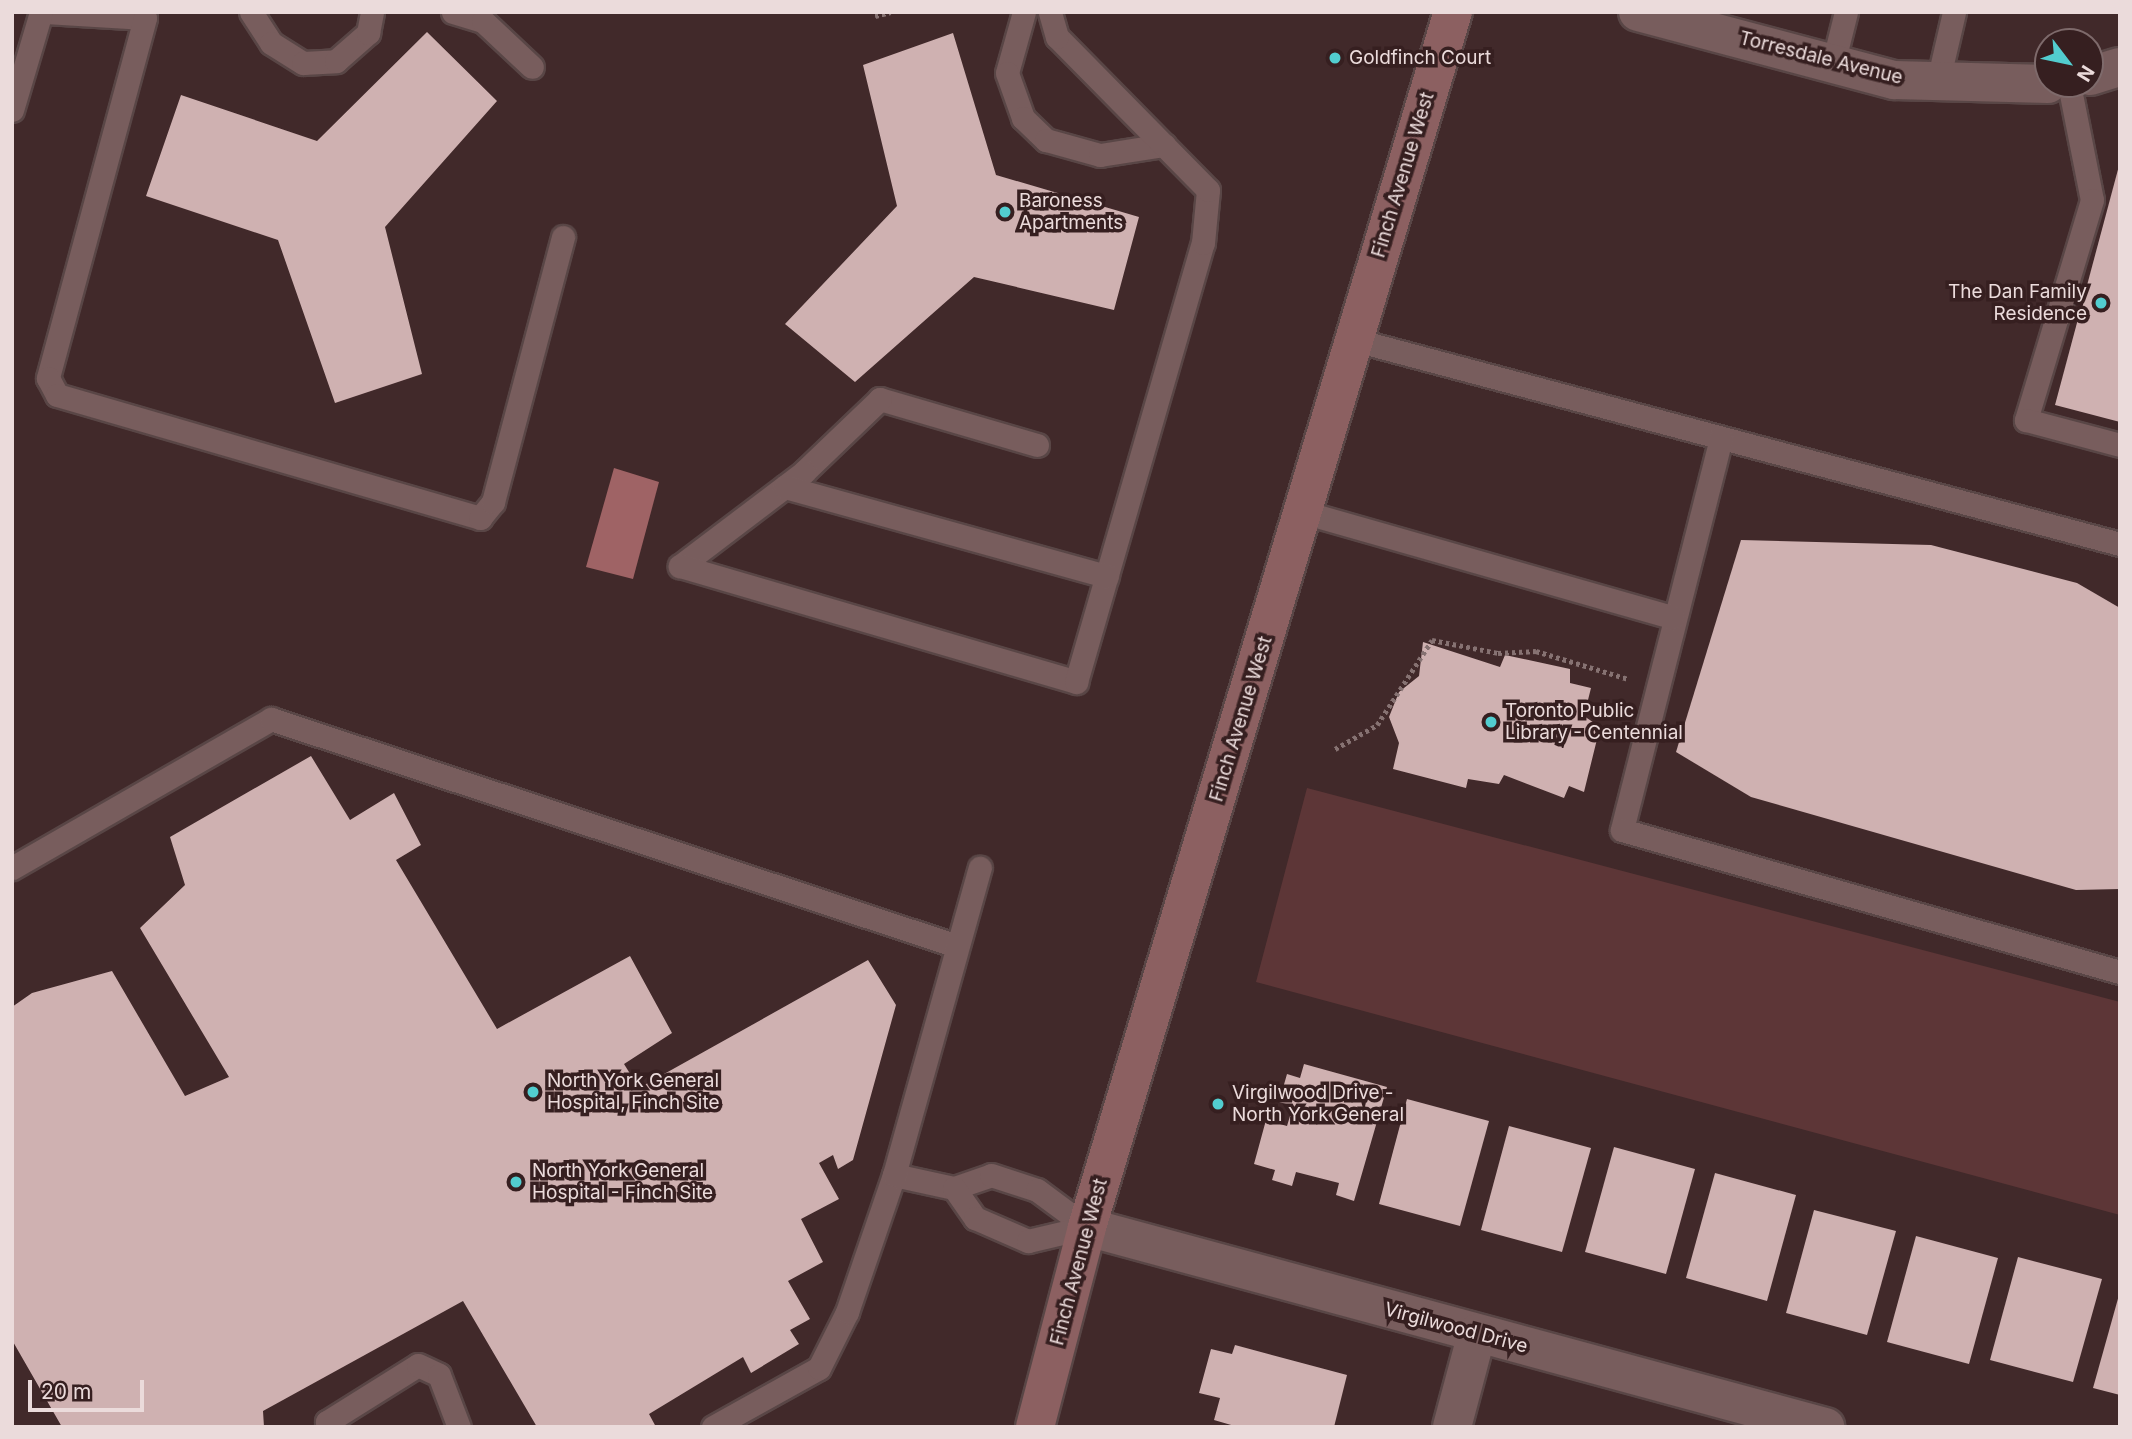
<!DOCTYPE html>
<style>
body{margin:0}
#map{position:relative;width:2132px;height:1439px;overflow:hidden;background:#41292a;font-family:Inter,sans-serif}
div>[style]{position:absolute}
.green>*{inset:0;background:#5d3637}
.water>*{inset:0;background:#9f6365}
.building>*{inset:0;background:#cfb1b1}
.path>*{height:4.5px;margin-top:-2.25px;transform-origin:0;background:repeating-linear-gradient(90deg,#867272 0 3.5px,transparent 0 7px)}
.roads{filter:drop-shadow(2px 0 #594646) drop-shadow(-2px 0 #594646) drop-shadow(0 2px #594646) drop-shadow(0 -2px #594646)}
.service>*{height:23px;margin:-11.5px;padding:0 11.5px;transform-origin:11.5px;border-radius:11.5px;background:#785d5d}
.minor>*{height:38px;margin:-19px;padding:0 19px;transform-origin:19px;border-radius:19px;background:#785d5d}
.secondary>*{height:38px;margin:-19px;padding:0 19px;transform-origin:19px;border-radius:19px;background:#8c6061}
.dots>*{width:19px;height:19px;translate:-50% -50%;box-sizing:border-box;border:4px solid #361f20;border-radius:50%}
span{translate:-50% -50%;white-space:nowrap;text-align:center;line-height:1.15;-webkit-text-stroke:7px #361f20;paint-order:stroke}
.poi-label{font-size:19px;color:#ebdbdb}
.left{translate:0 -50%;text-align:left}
.right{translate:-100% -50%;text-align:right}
.street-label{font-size:19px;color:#ebdbdb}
.frame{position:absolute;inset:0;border:14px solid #ebdbdb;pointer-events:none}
.north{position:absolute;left:2034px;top:28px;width:70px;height:70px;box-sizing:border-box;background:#361f20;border:2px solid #7e6a6b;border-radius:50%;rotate:122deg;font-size:19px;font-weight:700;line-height:28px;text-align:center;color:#ebdbdb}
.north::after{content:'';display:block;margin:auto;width:24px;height:32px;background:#52cdcf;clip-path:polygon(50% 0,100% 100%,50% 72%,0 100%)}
.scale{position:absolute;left:28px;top:1380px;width:116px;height:32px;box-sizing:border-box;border:4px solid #ebdbdb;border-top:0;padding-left:9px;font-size:21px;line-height:24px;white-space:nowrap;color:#ebdbdb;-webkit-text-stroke:5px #361f20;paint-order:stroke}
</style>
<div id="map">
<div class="green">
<i style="clip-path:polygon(1307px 788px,2120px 1002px,2120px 1215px,1256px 982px)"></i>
</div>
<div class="water">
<i style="clip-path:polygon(614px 468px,659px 482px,633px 579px,586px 567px)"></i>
</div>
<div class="building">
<i style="clip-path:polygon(427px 32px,497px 101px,385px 227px,422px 374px,335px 403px,278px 240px,146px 196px,181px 95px,317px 141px)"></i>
<i style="clip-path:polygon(953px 33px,996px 175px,1139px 217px,1114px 310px,974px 277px,855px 382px,785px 324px,897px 206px,863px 65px)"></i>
<i style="clip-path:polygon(2120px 162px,2120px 422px,2055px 405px)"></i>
<i style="clip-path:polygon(1741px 540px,1931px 545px,2077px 583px,2120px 608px,2120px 889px,2076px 890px,1751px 797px,1676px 752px)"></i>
<i style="clip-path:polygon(1423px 642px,1500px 667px,1505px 655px,1570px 669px,1570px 683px,1591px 688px,1584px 716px,1600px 727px,1584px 792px,1569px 786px,1564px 798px,1504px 775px,1499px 784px,1468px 779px,1466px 788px,1393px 769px,1399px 743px,1389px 717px,1399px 692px,1419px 676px)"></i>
<i style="clip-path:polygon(311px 756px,350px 820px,394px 793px,421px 845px,396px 860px,497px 1029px,630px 956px,672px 1033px,624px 1064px,639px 1088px,868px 960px,896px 1005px,853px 1160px,838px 1169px,833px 1155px,819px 1163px,839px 1199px,801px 1219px,823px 1262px,788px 1281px,810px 1319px,790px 1330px,799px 1344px,751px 1373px,743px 1357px,649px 1414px,656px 1427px,537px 1427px,463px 1301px,263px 1411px,264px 1427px,62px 1427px,12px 1340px,12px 1007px,32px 993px,112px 971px,185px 1096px,229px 1077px,140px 928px,185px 885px,170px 837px)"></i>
<i style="clip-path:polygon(1304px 1064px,1387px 1087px,1354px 1201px,1336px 1195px,1339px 1183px,1296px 1172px,1292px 1186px,1272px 1180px,1275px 1170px,1254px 1164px,1266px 1120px,1287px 1126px,1293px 1106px,1279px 1102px,1287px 1074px,1300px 1078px)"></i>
<i style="clip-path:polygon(1407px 1099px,1489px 1121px,1460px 1226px,1379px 1204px)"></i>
<i style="clip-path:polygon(1509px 1126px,1591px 1148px,1562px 1252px,1481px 1230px)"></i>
<i style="clip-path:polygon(1614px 1147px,1695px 1169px,1666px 1274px,1585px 1252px)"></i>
<i style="clip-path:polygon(1715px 1173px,1796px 1195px,1767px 1301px,1686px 1278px)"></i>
<i style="clip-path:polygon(1814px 1210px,1896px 1231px,1867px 1335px,1786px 1313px)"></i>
<i style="clip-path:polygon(1916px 1236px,1998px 1258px,1969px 1364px,1887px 1342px)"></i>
<i style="clip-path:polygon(2018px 1257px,2102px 1279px,2073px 1382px,1990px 1360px)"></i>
<i style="clip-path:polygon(2119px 1295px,2120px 1295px,2120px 1395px,2093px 1388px)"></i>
<i style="clip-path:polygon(1235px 1345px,1347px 1375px,1334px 1427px,1238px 1427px,1214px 1420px,1220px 1398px,1199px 1393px,1211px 1349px,1232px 1354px)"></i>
</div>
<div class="path">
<i style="left:875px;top:16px;width:16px;rotate:-14deg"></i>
<i style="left:1335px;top:749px;width:48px;rotate:-29.7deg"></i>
<i style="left:1377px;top:725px;width:101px;rotate:-57.1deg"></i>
<i style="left:1432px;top:640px;width:67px;rotate:11.1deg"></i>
<i style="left:1498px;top:653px;width:38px;rotate:-3deg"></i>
<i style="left:1536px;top:651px;width:97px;rotate:16.8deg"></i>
</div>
<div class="roads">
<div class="service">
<i style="left:45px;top:12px;width:100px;rotate:3.4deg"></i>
<i style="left:145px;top:18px;width:373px;rotate:105.1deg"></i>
<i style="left:48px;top:378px;width:19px;rotate:62deg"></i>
<i style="left:57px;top:395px;width:441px;rotate:16.2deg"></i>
<i style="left:480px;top:518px;width:21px;rotate:-51deg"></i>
<i style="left:493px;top:502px;width:274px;rotate:-75.2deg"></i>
<i style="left:251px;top:12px;width:37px;rotate:57deg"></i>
<i style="left:271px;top:43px;width:38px;rotate:32deg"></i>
<i style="left:303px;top:63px;width:33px;rotate:-3deg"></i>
<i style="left:336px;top:61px;width:43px;rotate:-41.2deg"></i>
<i style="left:368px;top:33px;width:21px;rotate:-79deg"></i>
<i style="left:453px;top:12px;width:31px;rotate:17deg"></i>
<i style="left:483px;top:21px;width:67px;rotate:43.2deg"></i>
<i style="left:1024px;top:12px;width:63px;rotate:105.6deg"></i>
<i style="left:1007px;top:73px;width:48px;rotate:70.4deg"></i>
<i style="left:1023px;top:118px;width:32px;rotate:44deg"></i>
<i style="left:1046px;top:140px;width:56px;rotate:15.5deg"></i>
<i style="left:1100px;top:155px;width:65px;rotate:-8.9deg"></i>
<i style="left:1833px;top:64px;width:54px;rotate:-76deg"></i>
<i style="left:1938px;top:81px;width:71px;rotate:-76.9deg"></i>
<i style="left:2069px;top:84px;width:118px;rotate:78.8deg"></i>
<i style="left:2092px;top:200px;width:230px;rotate:106.7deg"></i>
<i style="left:2026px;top:420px;width:97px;rotate:14.9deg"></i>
<i style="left:12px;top:110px;width:102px;rotate:-73.5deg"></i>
<i style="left:1355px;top:340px;width:792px;rotate:14.93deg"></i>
<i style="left:1721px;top:438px;width:404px;rotate:104.2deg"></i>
<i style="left:1622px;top:830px;width:518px;rotate:15.92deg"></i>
<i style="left:1037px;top:445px;width:164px;rotate:-163.7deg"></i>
<i style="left:880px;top:399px;width:105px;rotate:136.2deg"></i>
<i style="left:804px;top:472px;width:156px;rotate:142.8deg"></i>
<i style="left:680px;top:566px;width:413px;rotate:16.3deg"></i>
<i style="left:1076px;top:682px;width:457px;rotate:-73.9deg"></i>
<i style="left:1203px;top:243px;width:53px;rotate:-84.6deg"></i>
<i style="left:1208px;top:190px;width:215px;rotate:-134.6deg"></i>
<i style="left:1057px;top:37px;width:26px;rotate:-106deg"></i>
<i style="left:785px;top:487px;width:334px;rotate:15.5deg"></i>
<i style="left:1303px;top:512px;width:384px;rotate:15.9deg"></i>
<i style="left:12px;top:868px;width:299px;rotate:-29.9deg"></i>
<i style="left:271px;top:719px;width:723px;rotate:18.31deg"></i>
<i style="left:894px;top:1175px;width:61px;rotate:12.2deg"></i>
<i style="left:954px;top:1188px;width:39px;rotate:-19deg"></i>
<i style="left:991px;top:1175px;width:48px;rotate:18.1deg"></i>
<i style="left:1037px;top:1190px;width:62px;rotate:36.5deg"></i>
<i style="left:954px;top:1188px;width:37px;rotate:55deg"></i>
<i style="left:975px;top:1218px;width:58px;rotate:23.5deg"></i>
<i style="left:1028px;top:1241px;width:61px;rotate:-13.3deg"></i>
<i style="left:330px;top:1427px;width:6px;rotate:-121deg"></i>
<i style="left:327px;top:1422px;width:107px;rotate:-32.1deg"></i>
<i style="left:418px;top:1365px;width:23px;rotate:25deg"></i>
<i style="left:439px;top:1375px;width:56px;rotate:69deg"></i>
<i style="left:713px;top:1427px;width:121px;rotate:-29.1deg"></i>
<i style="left:819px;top:1368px;width:63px;rotate:-63.4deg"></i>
<i style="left:847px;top:1312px;width:145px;rotate:-71.1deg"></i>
<i style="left:894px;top:1175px;width:319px;rotate:-74.4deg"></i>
</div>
<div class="minor">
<i style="left:1638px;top:12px;width:265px;rotate:14.9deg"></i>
<i style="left:1894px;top:80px;width:154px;rotate:1.5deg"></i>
<i style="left:2090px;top:76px;width:31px;rotate:-17deg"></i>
<i style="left:1087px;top:1227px;width:765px;rotate:15.16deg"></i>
<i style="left:1452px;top:1427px;width:97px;rotate:-75.1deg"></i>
</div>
<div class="secondary">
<i style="left:1035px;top:1427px;width:207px;rotate:-75.4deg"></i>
<i style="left:1087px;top:1227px;width:1269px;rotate:-73.24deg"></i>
</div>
</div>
<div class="dots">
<i style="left:1335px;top:58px;background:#52cdcf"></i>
<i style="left:1005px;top:212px;background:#52cdcf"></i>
<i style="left:2101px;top:303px;background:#52cdcf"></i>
<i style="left:1491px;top:722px;background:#52cdcf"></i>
<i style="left:533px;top:1092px;background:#52cdcf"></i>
<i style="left:1218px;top:1104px;background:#52cdcf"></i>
<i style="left:516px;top:1182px;background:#52cdcf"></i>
</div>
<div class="poi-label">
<span class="left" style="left:1349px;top:58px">Goldfinch Court</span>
<span class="left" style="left:1019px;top:212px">Baroness<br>Apartments</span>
<span class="right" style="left:2087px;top:303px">The Dan Family<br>Residence</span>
<span class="left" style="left:1505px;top:722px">Toronto Public<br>Library - Centennial</span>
<span class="left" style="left:547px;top:1092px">North York General<br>Hospital, Finch Site</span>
<span class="left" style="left:1232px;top:1104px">Virgilwood Drive -<br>North York General</span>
<span class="left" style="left:532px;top:1182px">North York General<br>Hospital - Finch Site</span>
</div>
<div class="street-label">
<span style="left:1821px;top:58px;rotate:14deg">Torresdale Avenue</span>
<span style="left:1403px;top:175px;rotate:-73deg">Finch Avenue West</span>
<span style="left:1241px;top:719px;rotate:-73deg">Finch Avenue West</span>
<span style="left:1079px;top:1262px;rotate:-75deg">Finch Avenue West</span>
<span style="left:1456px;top:1328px;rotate:15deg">Virgilwood Drive</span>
</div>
<div class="frame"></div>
<div class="north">N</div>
<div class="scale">20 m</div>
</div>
